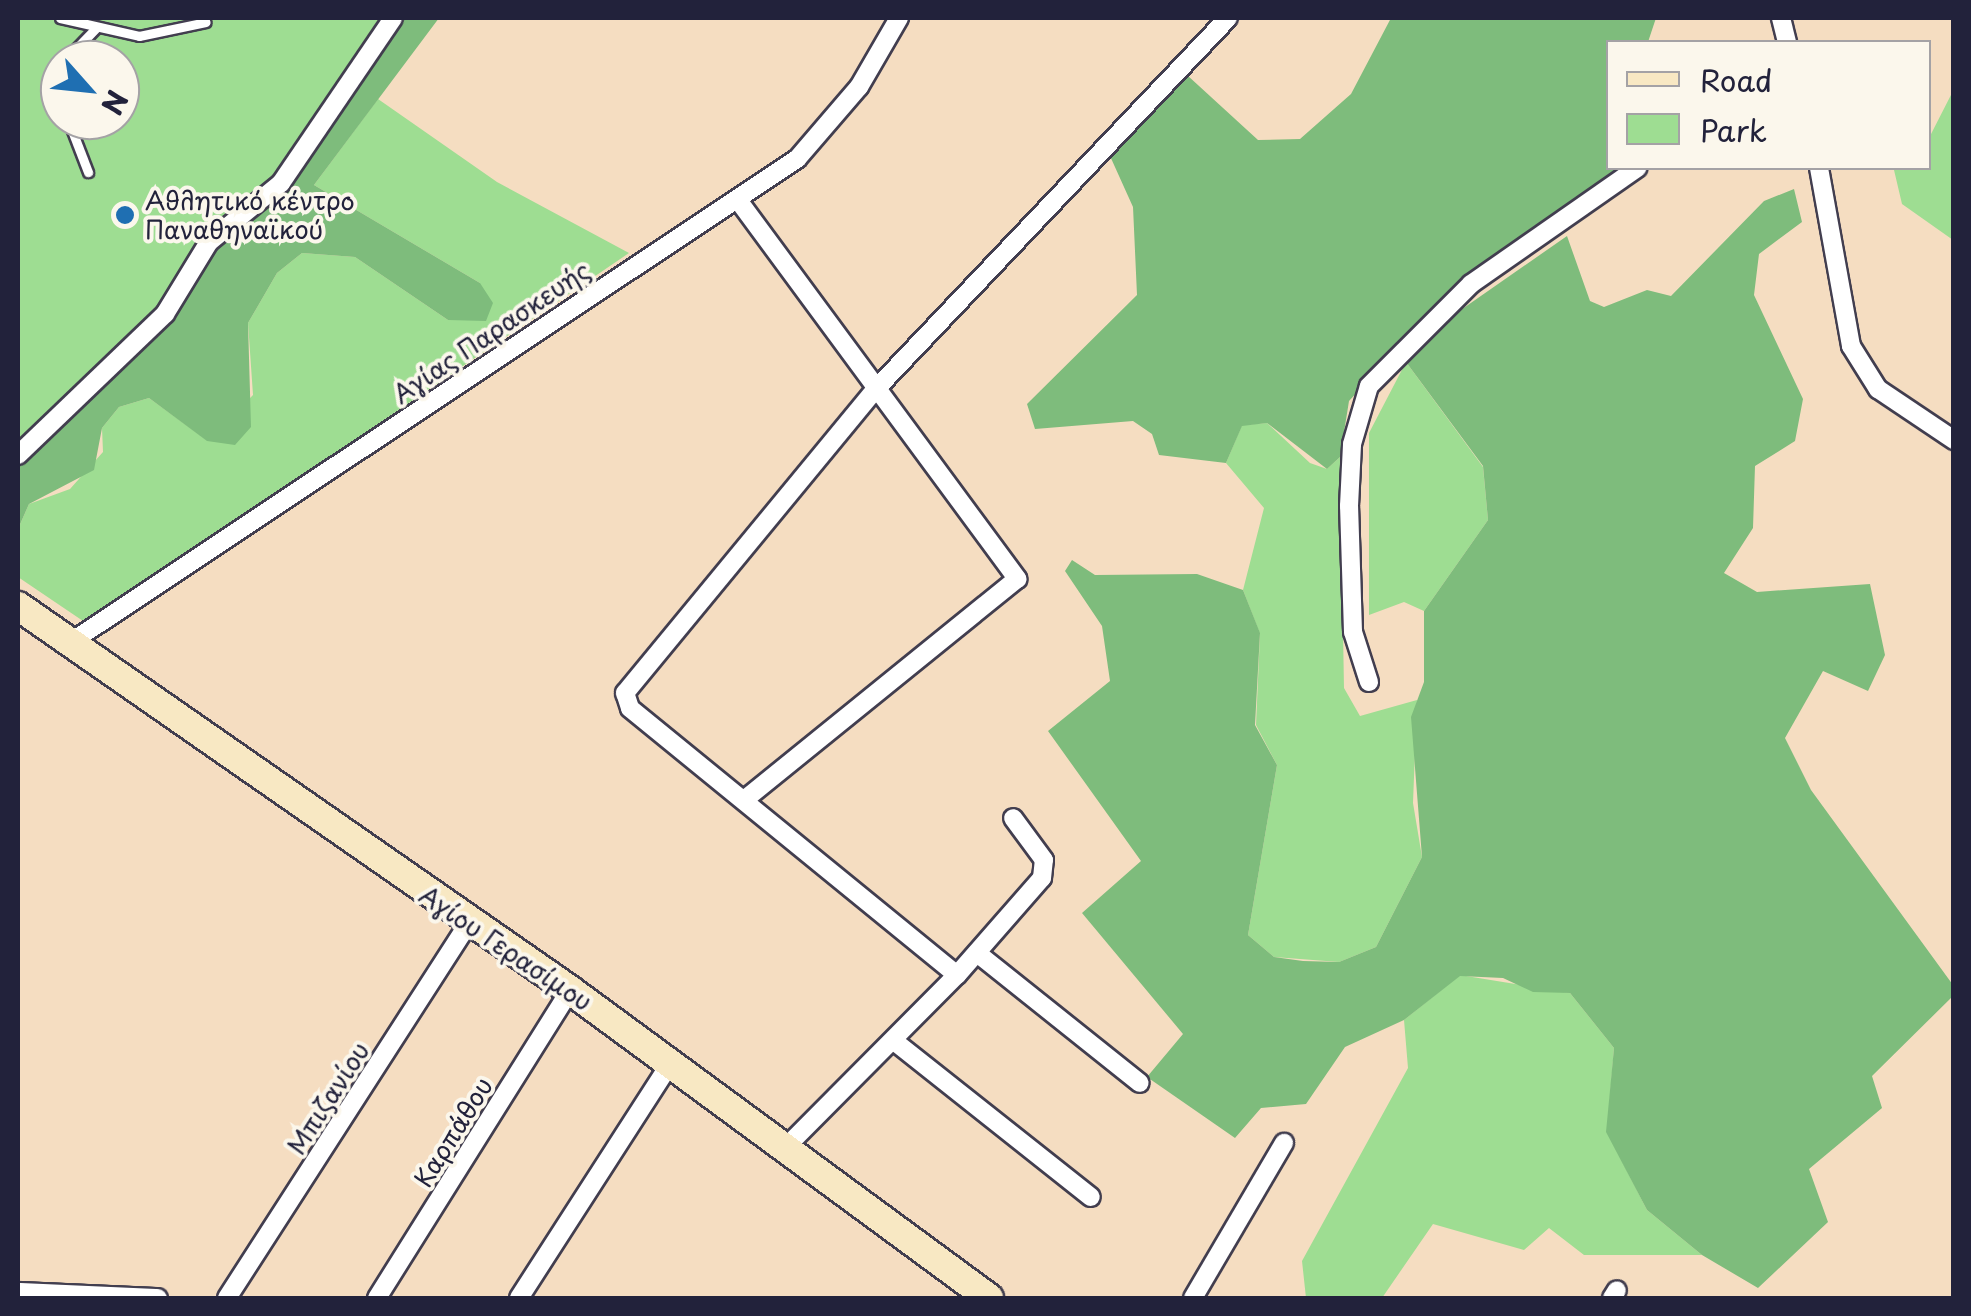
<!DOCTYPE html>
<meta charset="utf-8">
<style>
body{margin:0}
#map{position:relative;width:1971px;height:1316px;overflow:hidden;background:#f5ddc1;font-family:"Playpen Sans",sans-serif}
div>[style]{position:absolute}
.green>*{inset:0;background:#9edd92}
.forest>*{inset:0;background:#7ebc7c}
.roads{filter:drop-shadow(2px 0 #423e4f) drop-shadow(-2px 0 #423e4f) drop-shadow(0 2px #423e4f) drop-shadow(0 -2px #423e4f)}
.lane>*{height:9px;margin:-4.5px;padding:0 4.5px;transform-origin:4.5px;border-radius:4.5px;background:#fff}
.street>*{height:18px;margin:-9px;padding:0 9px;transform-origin:9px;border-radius:9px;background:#fff}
.secondary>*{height:28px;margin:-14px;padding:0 14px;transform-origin:14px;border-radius:14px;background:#f8e8c3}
.dots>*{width:28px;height:28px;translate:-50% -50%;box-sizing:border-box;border:5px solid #fbf7ec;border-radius:50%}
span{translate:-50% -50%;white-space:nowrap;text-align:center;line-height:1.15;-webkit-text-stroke:8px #fbf7ec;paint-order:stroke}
.poi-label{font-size:25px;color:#22223b}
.left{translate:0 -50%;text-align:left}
.street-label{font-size:25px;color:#22223b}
.frame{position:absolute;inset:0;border:20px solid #22223b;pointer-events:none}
.legend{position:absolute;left:1606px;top:40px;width:325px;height:130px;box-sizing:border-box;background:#fbf7ec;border:2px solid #a4a2a5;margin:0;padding:12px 18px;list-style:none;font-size:30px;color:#22223b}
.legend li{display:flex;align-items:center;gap:20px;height:50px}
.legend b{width:50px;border:2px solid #a4a2a5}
.north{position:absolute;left:40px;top:40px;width:100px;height:100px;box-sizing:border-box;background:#fbf7ec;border:2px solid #a4a2a5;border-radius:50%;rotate:117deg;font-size:28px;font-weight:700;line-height:40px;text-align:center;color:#22223b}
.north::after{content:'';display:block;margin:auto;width:35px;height:45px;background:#1f6fb2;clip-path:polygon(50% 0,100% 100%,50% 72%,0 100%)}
</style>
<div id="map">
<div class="green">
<i style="clip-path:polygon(evenodd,18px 18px,384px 18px,288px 162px,158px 310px,18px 441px,18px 18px,60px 60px,120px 60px,120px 120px,60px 120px,60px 60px)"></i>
<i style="clip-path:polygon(1953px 91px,1953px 240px,1902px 204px,1894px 170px,1928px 168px,1929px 138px)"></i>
<i style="clip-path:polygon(378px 99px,497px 182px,629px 253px,86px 623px,18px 577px,18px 529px,29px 504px,70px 489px,103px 452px,102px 428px,119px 407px,149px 398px,208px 441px,253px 395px,248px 323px,277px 273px,302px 253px,355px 257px,448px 320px,480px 283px,314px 185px)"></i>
<i style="clip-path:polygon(1406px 362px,1483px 467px,1488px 520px,1424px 611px,1404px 602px,1369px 615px,1369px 433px)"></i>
<i style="clip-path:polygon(1267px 423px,1310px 463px,1327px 469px,1340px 457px,1344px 688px,1360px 716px,1417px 700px,1413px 803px,1422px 857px,1376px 947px,1339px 962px,1274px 957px,1248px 935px,1277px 765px,1256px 725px,1260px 634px,1243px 590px,1264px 508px,1226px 463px,1242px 425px)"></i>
<i style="clip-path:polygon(1460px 975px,1570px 993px,1614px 1048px,1607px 1132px,1647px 1210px,1702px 1255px,1584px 1255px,1549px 1228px,1524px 1250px,1433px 1224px,1382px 1298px,1306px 1298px,1302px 1261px,1408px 1068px,1404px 1020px)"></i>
</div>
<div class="forest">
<i style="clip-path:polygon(396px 18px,439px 18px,314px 185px,480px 283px,493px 303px,486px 321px,448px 320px,355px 257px,302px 253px,277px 273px,248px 323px,251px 427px,235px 445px,207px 441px,149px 398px,119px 407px,102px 428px,94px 470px,29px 504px,18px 529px,18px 463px,43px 447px,173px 311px,217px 246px,288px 182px)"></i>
<i style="clip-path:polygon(1391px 18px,1656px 18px,1648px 42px,1608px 42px,1608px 168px,1623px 168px,1437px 305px,1349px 401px,1340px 457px,1327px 469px,1267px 423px,1242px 426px,1226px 463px,1159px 455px,1152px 434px,1133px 421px,1035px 429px,1027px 404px,1137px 295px,1133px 207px,1110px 156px,1187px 75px,1258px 140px,1300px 139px,1351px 94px)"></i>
<i style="clip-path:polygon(1794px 189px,1802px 222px,1759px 254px,1754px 295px,1803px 399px,1795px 441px,1755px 466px,1753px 528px,1724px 573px,1757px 592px,1870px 584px,1885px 655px,1868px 691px,1823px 671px,1785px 738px,1811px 790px,1953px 985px,1953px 996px,1872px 1076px,1882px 1108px,1809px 1169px,1828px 1222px,1758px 1288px,1702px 1255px,1647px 1210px,1606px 1132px,1614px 1048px,1570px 993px,1533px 992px,1503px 978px,1460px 976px,1404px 1020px,1345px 1047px,1306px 1104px,1261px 1108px,1235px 1138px,1147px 1077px,1183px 1034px,1082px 913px,1141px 861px,1048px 731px,1110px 681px,1102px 626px,1065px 571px,1072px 560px,1095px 575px,1197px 574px,1243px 590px,1260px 633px,1255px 725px,1277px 765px,1248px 935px,1274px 957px,1303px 961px,1339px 962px,1376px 947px,1422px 857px,1411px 717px,1424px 682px,1424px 611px,1488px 520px,1483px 466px,1406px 362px,1445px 321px,1567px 236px,1590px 301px,1604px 307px,1647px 290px,1671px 296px,1764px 201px)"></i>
</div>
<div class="roads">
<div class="lane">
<i style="left:60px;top:18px;width:81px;rotate:12.8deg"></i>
<i style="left:139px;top:36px;width:68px;rotate:-11.8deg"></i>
<i style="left:65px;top:60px;width:45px;rotate:-45.9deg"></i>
<i style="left:68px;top:120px;width:56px;rotate:69deg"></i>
</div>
<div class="street">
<i style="left:1781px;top:18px;width:25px;rotate:76deg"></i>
<i style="left:1819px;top:168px;width:181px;rotate:79.8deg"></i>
<i style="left:1851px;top:346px;width:51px;rotate:57.9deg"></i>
<i style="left:1878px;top:389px;width:92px;rotate:33.9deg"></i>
<i style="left:738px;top:200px;width:471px;rotate:53.6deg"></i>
<i style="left:1017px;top:579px;width:350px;rotate:141deg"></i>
<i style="left:18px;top:455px;width:204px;rotate:-43.8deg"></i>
<i style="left:165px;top:314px;width:84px;rotate:-58.6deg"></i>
<i style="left:209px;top:242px;width:93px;rotate:-39.3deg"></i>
<i style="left:281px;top:183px;width:199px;rotate:-55.8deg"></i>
<i style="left:68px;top:644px;width:876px;rotate:-33.64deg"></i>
<i style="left:797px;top:159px;width:95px;rotate:-49.3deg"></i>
<i style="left:859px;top:87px;width:80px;rotate:-59.9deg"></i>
<i style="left:1369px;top:682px;width:52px;rotate:-107.7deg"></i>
<i style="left:1353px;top:632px;width:126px;rotate:-91.8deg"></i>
<i style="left:1349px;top:506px;width:62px;rotate:-87.2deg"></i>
<i style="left:1352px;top:444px;width:60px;rotate:-73.7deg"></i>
<i style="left:1369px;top:386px;width:144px;rotate:-45deg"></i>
<i style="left:1471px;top:284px;width:203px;rotate:-34.9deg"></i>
<i style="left:977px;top:953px;width:208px;rotate:38.6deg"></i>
<i style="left:957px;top:975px;width:129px;rotate:-48.8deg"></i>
<i style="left:1042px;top:878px;width:18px;rotate:-84deg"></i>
<i style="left:1044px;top:860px;width:52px;rotate:-126.4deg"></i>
<i style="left:894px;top:1041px;width:251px;rotate:38.4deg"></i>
<i style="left:783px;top:1150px;width:247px;rotate:-45.2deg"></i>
<i style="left:957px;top:975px;width:422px;rotate:-140.8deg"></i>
<i style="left:630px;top:708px;width:16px;rotate:-108deg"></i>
<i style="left:625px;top:693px;width:391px;rotate:-50.5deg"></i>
<i style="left:874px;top:391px;width:514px;rotate:-46.5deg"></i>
<i style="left:18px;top:1292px;width:140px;rotate:2.5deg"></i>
<i style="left:227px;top:1298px;width:446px;rotate:-57.2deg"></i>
<i style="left:377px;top:1298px;width:363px;rotate:-57.9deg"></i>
<i style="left:519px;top:1298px;width:278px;rotate:-57.2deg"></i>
<i style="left:1193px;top:1298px;width:180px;rotate:-59.6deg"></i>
<i style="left:1612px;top:1298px;width:9px;rotate:-58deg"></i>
</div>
<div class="secondary">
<i style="left:18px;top:606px;width:672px;rotate:34.82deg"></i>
<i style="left:570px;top:990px;width:520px;rotate:36.32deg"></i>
</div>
</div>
<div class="dots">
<i style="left:125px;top:215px;background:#1f6fb2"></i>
</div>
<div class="poi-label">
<span class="left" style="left:145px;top:215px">Αθλητικό κέντρο<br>Παναθηναϊκού</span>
</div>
<div class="street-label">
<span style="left:491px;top:332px;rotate:-34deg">Αγίας Παρασκευής</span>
<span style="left:506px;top:948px;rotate:34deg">Αγίου Γερασίμου</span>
<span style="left:328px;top:1098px;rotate:-57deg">Μπιζανίου</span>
<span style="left:453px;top:1132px;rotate:-58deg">Καρπάθου</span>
</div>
<div class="frame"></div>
<ul class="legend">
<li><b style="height:12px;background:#f8e8c3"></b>Road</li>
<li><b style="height:28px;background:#9edd92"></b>Park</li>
</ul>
<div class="north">N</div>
</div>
